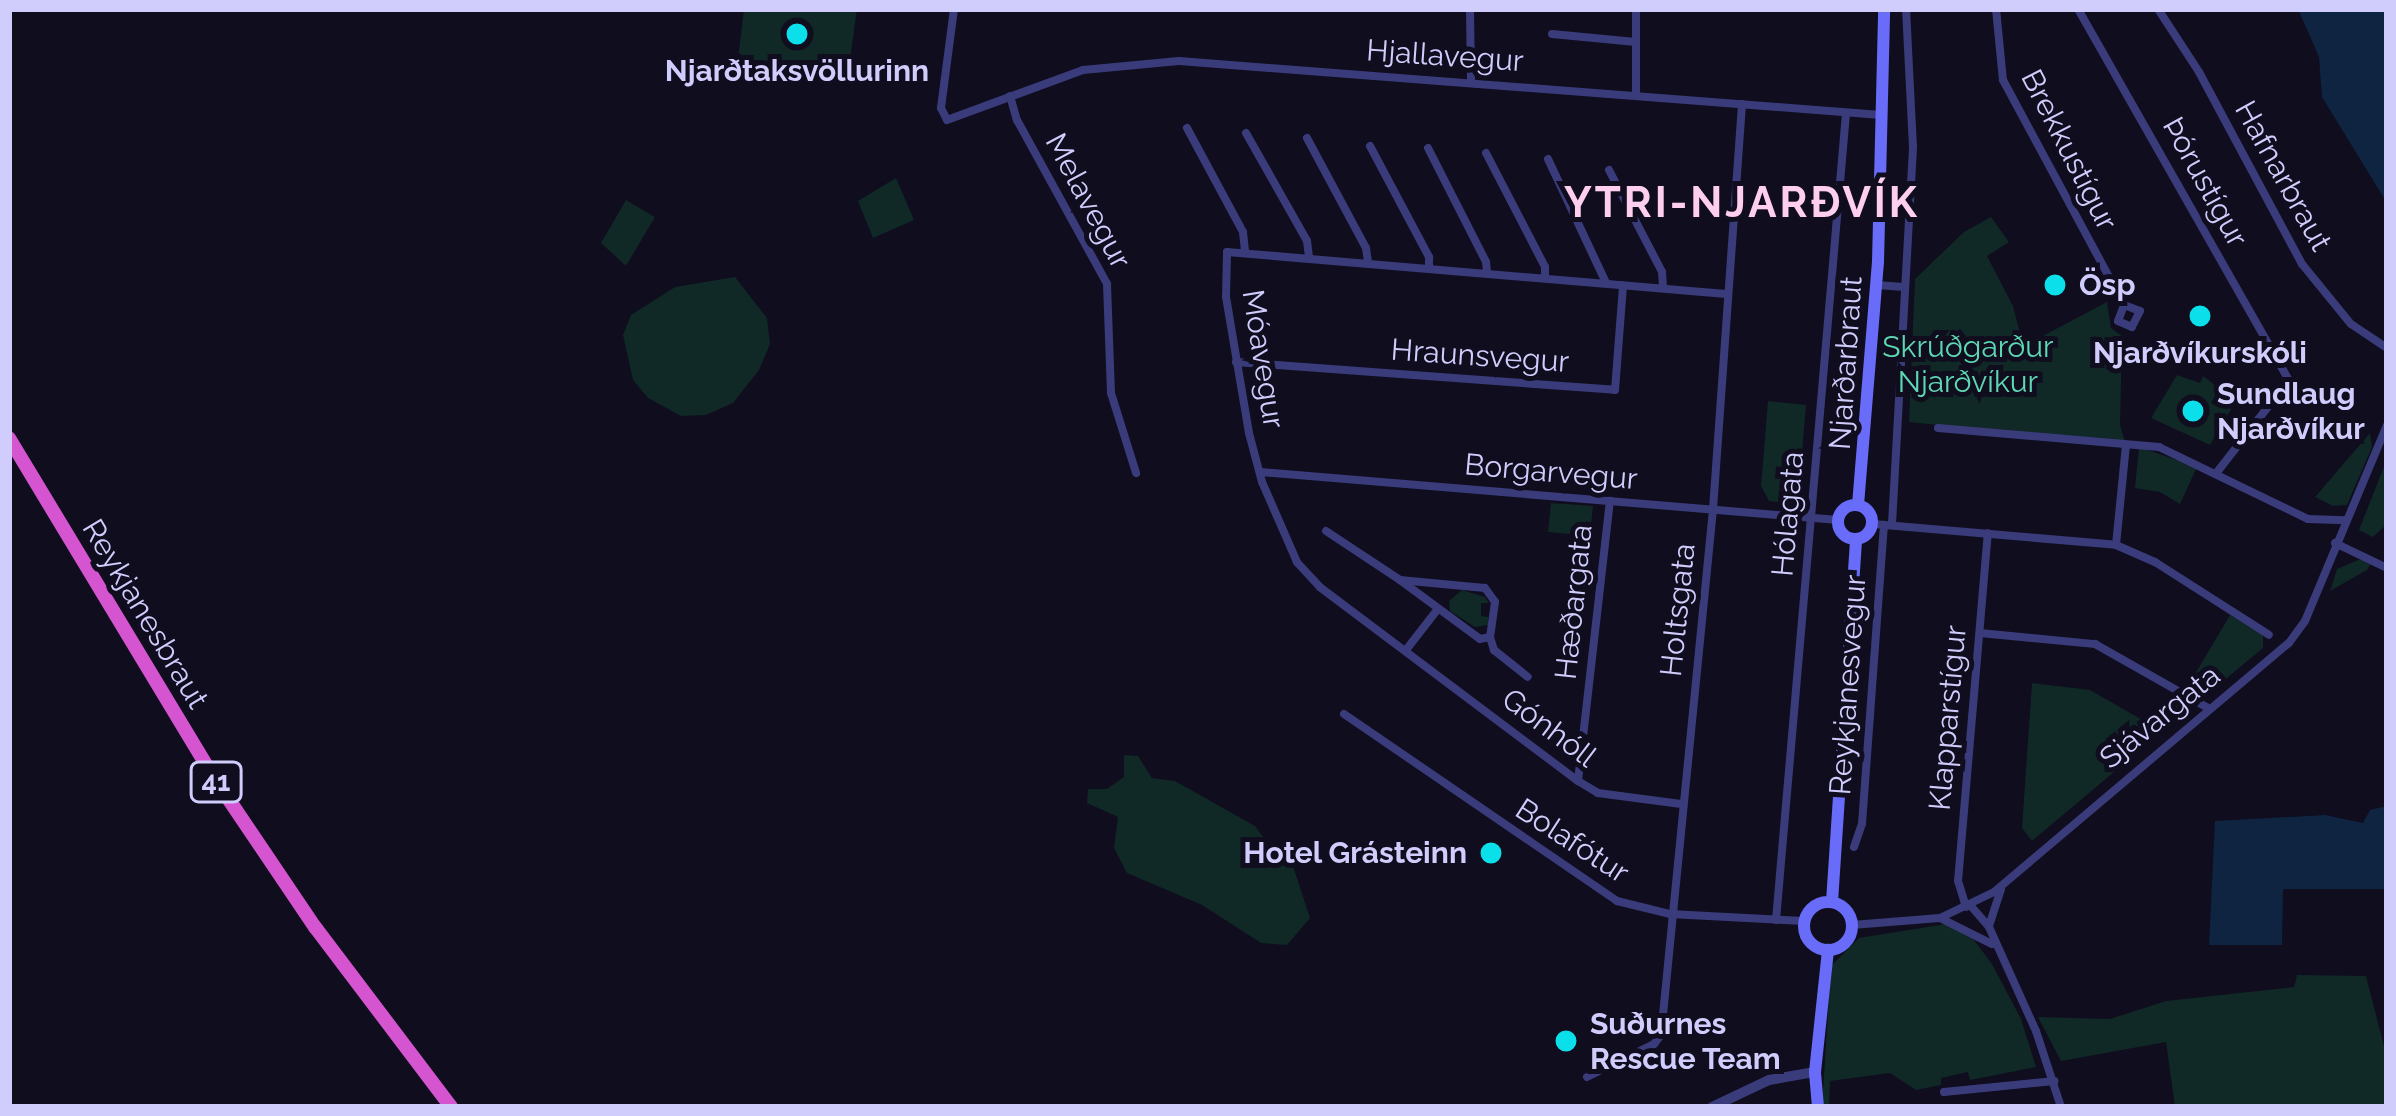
<!DOCTYPE html>
<meta charset="utf-8">
<style>
body{margin:0}
#map{position:relative;width:2396px;height:1116px;overflow:hidden;background:#0f0d1e;font-family:Raleway,sans-serif}
div>[style]{position:absolute}
.green>*{inset:0;background:#102826}
.water>*{inset:0;background:#0e2441}
.minor>*{height:8px;margin:-4px;padding:0 4px;transform-origin:4px;border-radius:4px;background:#3a3b7b}
.tertiary>*{height:10px;margin:-5px;padding:0 5px;transform-origin:5px;border-radius:5px;background:#3a3b7b}
.secondary>*{height:12px;margin:-6px;padding:0 6px;transform-origin:6px;border-radius:6px;background:#686cf8}
.secondary>.ring{margin:-6px;padding:0;box-sizing:content-box;background:none;border:12px solid #686cf8;border-radius:50%}
.trunk>*{height:14px;margin:-7px;padding:0 7px;transform-origin:7px;border-radius:7px;background:#d554cf}
.dots>*{width:33px;height:33px;translate:-50% -50%;box-sizing:border-box;border:6px solid #0f0d1e;border-radius:50%}
span{translate:-50% -50%;white-space:nowrap;text-align:center;line-height:1.15;-webkit-text-stroke:10px #0f0d1e;paint-order:stroke}
.shield-label span{padding:3px 9px;background:#0f0d1e;border:3px solid;border-radius:9px;-webkit-text-stroke-width:0}
.shield-label{font-size:27px;color:#d0cdfd;font-weight:700}
.street-label{font-size:30px;color:#d0cdfd}
.poi-label{font-size:30px;color:#d0cdfd;font-weight:700}
.left{translate:0 -50%;text-align:left}
.right{translate:-100% -50%;text-align:right}
.park-label{font-size:30px;color:#5dd8b3}
.district-label{font-size:42px;color:#fdceee;font-weight:700;letter-spacing:3px}
.frame{position:absolute;inset:0;border:12px solid #d0cdfd;pointer-events:none}
</style>
<div id="map">
<div class="green">
<i style="clip-path:polygon(744px 9px,857px 9px,848px 74px,738px 59px)"></i>
<i style="clip-path:polygon(896px 178px,914px 220px,873px 238px,858px 201px)"></i>
<i style="clip-path:polygon(626px 200px,655px 217px,626px 266px,601px 243px)"></i>
<i style="clip-path:polygon(1991px 217px,2009px 242px,1987px 256px,2013px 306px,2021px 337px,2037px 339px,2107px 302px,2111px 328px,2122px 336px,2120px 425px,2126px 445px,1909px 422px,1915px 279px,1964px 232px)"></i>
<i style="clip-path:polygon(735px 277px,767px 318px,770px 344px,759px 370px,733px 403px,706px 415px,681px 416px,648px 398px,633px 380px,623px 335px,631px 315px,675px 287px)"></i>
<i style="clip-path:polygon(2177px 375px,2200px 383px,2203px 376px,2236px 401px,2210px 445px,2151px 418px)"></i>
<i style="clip-path:polygon(1768px 401px,1806px 405px,1798px 504px,1769px 501px,1761px 486px)"></i>
<i style="clip-path:polygon(2370px 433px,2372px 447px,2347px 505px,2333px 506px,2315px 497px)"></i>
<i style="clip-path:polygon(2139px 447px,2197px 467px,2180px 504px,2160px 492px,2135px 488px)"></i>
<i style="clip-path:polygon(2387px 459px,2387px 524px,2373px 537px,2359px 530px)"></i>
<i style="clip-path:polygon(1551px 503px,1593px 506px,1590px 536px,1548px 532px)"></i>
<i style="clip-path:polygon(2363px 558px,2372px 562px,2367px 570px,2330px 591px,2337px 569px)"></i>
<i style="clip-path:polygon(1462px 590px,1485px 597px,1489px 603px,1481px 603px,1481px 616px,1488px 617px,1488px 625px,1475px 627px,1450px 611px,1449px 601px)"></i>
<i style="clip-path:polygon(2230px 615px,2263px 635px,2263px 648px,2216px 687px,2203px 688px,2191px 681px)"></i>
<i style="clip-path:polygon(2032px 683px,2090px 690px,2146px 722px,2163px 710px,2174px 692px,2196px 703px,2032px 841px,2022px 828px)"></i>
<i style="clip-path:polygon(1124px 755px,1138px 756px,1152px 778px,1175px 781px,1255px 826px,1274px 852px,1291px 860px,1310px 918px,1287px 945px,1261px 943px,1202px 905px,1127px 873px,1114px 848px,1118px 817px,1087px 803px,1088px 789px,1107px 789px,1124px 777px)"></i>
<i style="clip-path:polygon(1946px 924px,1974px 940px,1992px 964px,2021px 1019px,2036px 1067px,1970px 1080px,1968px 1072px,1941px 1078px,1941px 1085px,1916px 1090px,1890px 1073px,1830px 1081px,1829px 1107px,1822px 1107px,1831px 966px,1859px 938px)"></i>
<i style="clip-path:polygon(2297px 975px,2366px 976px,2387px 1058px,2387px 1107px,2175px 1107px,2166px 1042px,2061px 1061px,2038px 1017px,2110px 1019px,2166px 1001px,2294px 987px)"></i>
</div>
<div class="water">
<i style="clip-path:polygon(2298px 9px,2387px 9px,2387px 203px,2322px 97px,2319px 57px)"></i>
<i style="clip-path:polygon(2387px 806px,2387px 889px,2283px 889px,2282px 945px,2209px 945px,2215px 821px,2325px 815px,2363px 823px,2370px 810px)"></i>
</div>
<div class="minor">
<i style="left:954px;top:9px;width:100px;rotate:97.5deg"></i>
<i style="left:941px;top:108px;width:13px;rotate:63deg"></i>
<i style="left:947px;top:120px;width:145px;rotate:-20.2deg"></i>
<i style="left:1083px;top:70px;width:96px;rotate:-5.4deg"></i>
<i style="left:1179px;top:61px;width:704px;rotate:4.4deg"></i>
<i style="left:1470px;top:9px;width:72px;rotate:89.2deg"></i>
<i style="left:1996px;top:9px;width:71px;rotate:84.4deg"></i>
<i style="left:2003px;top:80px;width:255px;rotate:61.7deg"></i>
<i style="left:2124px;top:305px;width:17px;rotate:21deg"></i>
<i style="left:2140px;top:311px;width:18px;rotate:117deg"></i>
<i style="left:2132px;top:327px;width:15px;rotate:-157deg"></i>
<i style="left:2118px;top:321px;width:17px;rotate:-69deg"></i>
<i style="left:2078px;top:9px;width:427px;rotate:60.4deg"></i>
<i style="left:2289px;top:380px;width:117px;rotate:128deg"></i>
<i style="left:2158px;top:9px;width:75px;rotate:56.9deg"></i>
<i style="left:2199px;top:72px;width:218px;rotate:61.8deg"></i>
<i style="left:2302px;top:264px;width:77px;rotate:50.8deg"></i>
<i style="left:2351px;top:324px;width:43px;rotate:33.7deg"></i>
<i style="left:1552px;top:34px;width:84px;rotate:5.4deg"></i>
<i style="left:1636px;top:95px;width:86px;rotate:-90deg"></i>
<i style="left:1010px;top:96px;width:25px;rotate:74deg"></i>
<i style="left:1017px;top:120px;width:187px;rotate:61.2deg"></i>
<i style="left:1107px;top:284px;width:109px;rotate:87.9deg"></i>
<i style="left:1111px;top:393px;width:84px;rotate:72.6deg"></i>
<i style="left:1187px;top:128px;width:118px;rotate:61.7deg"></i>
<i style="left:1243px;top:232px;width:20px;rotate:84deg"></i>
<i style="left:1246px;top:133px;width:124px;rotate:60.5deg"></i>
<i style="left:1307px;top:241px;width:16px;rotate:83deg"></i>
<i style="left:1307px;top:138px;width:125px;rotate:61.8deg"></i>
<i style="left:1366px;top:248px;width:14px;rotate:82deg"></i>
<i style="left:1370px;top:146px;width:126px;rotate:62deg"></i>
<i style="left:1429px;top:257px;width:10px;rotate:90deg"></i>
<i style="left:1428px;top:148px;width:128px;rotate:63deg"></i>
<i style="left:1486px;top:262px;width:10px;rotate:84deg"></i>
<i style="left:1486px;top:153px;width:128px;rotate:62.6deg"></i>
<i style="left:1545px;top:267px;width:11px;rotate:90deg"></i>
<i style="left:1548px;top:159px;width:137px;rotate:64.9deg"></i>
<i style="left:1609px;top:170px;width:115px;rotate:62.5deg"></i>
<i style="left:1662px;top:272px;width:16px;rotate:86deg"></i>
<i style="left:1876px;top:285px;width:28px;rotate:4deg"></i>
<i style="left:1236px;top:362px;width:380px;rotate:4.2deg"></i>
<i style="left:1615px;top:390px;width:105px;rotate:-85.6deg"></i>
<i style="left:1938px;top:428px;width:222px;rotate:4.9deg"></i>
<i style="left:2159px;top:447px;width:165px;rotate:25.8deg"></i>
<i style="left:2308px;top:519px;width:37px;rotate:2deg"></i>
<i style="left:1260px;top:472px;width:580px;rotate:4.75deg"></i>
<i style="left:1873px;top:524px;width:244px;rotate:4.9deg"></i>
<i style="left:2116px;top:545px;width:43px;rotate:23.6deg"></i>
<i style="left:2155px;top:562px;width:135px;rotate:32.6deg"></i>
<i style="left:1892px;top:524px;width:378px;rotate:-86.8deg"></i>
<i style="left:1913px;top:147px;width:138px;rotate:-92.9deg"></i>
<i style="left:1326px;top:531px;width:89px;rotate:33.5deg"></i>
<i style="left:2335px;top:543px;width:58px;rotate:25.7deg"></i>
<i style="left:2116px;top:545px;width:100px;rotate:-84.3deg"></i>
<i style="left:1400px;top:580px;width:85px;rotate:5.4deg"></i>
<i style="left:1485px;top:588px;width:17px;rotate:54deg"></i>
<i style="left:1495px;top:602px;width:35px;rotate:98deg"></i>
<i style="left:1490px;top:637px;width:10px;rotate:169deg"></i>
<i style="left:1480px;top:639px;width:99px;rotate:-143.6deg"></i>
<i style="left:1980px;top:633px;width:116px;rotate:5.5deg"></i>
<i style="left:2095px;top:644px;width:130px;rotate:29.5deg"></i>
<i style="left:1490px;top:637px;width:14px;rotate:73deg"></i>
<i style="left:1494px;top:650px;width:43px;rotate:38.5deg"></i>
<i style="left:1406px;top:650px;width:51px;rotate:-52.2deg"></i>
<i style="left:1344px;top:714px;width:331px;rotate:34.4deg"></i>
<i style="left:1617px;top:901px;width:55px;rotate:13.8deg"></i>
<i style="left:1670px;top:914px;width:135px;rotate:3deg"></i>
<i style="left:1578px;top:781px;width:282px;rotate:-83.5deg"></i>
<i style="left:1681px;top:804px;width:84px;rotate:-172.5deg"></i>
<i style="left:1598px;top:793px;width:23px;rotate:-149deg"></i>
<i style="left:1578px;top:781px;width:323px;rotate:-143.1deg"></i>
<i style="left:1320px;top:587px;width:34px;rotate:-133deg"></i>
<i style="left:1297px;top:562px;width:87px;rotate:-113.6deg"></i>
<i style="left:1262px;top:482px;width:51px;rotate:-104.9deg"></i>
<i style="left:1249px;top:433px;width:138px;rotate:-99.6deg"></i>
<i style="left:1226px;top:297px;width:45px;rotate:-88.7deg"></i>
<i style="left:1227px;top:252px;width:501px;rotate:4.81deg"></i>
<i style="left:1854px;top:847px;width:24px;rotate:-71deg"></i>
<i style="left:1862px;top:824px;width:300px;rotate:-85.8deg"></i>
<i style="left:1970px;top:905px;width:29px;rotate:49deg"></i>
<i style="left:1989px;top:927px;width:114px;rotate:65.7deg"></i>
<i style="left:2036px;top:1031px;width:80px;rotate:71.8deg"></i>
<i style="left:1966px;top:907px;width:27px;rotate:-107deg"></i>
<i style="left:1958px;top:881px;width:349px;rotate:-85.1deg"></i>
<i style="left:1942px;top:919px;width:56px;rotate:26.6deg"></i>
<i style="left:1776px;top:920px;width:810px;rotate:-85.04deg"></i>
<i style="left:1852px;top:925px;width:88px;rotate:-4.5deg"></i>
<i style="left:1940px;top:918px;width:60px;rotate:-25.7deg"></i>
<i style="left:1994px;top:892px;width:386px;rotate:-40.2deg"></i>
<i style="left:2289px;top:643px;width:27px;rotate:-54deg"></i>
<i style="left:2305px;top:621px;width:212px;rotate:-67.3deg"></i>
<i style="left:1989px;top:926px;width:39px;rotate:-72deg"></i>
<i style="left:1587px;top:1077px;width:75px;rotate:-26.2deg"></i>
<i style="left:1654px;top:1044px;width:11px;rotate:-52deg"></i>
<i style="left:1661px;top:1035px;width:529px;rotate:-84.35deg"></i>
<i style="left:1713px;top:509px;width:406px;rotate:-85.9deg"></i>
<i style="left:1944px;top:1092px;width:111px;rotate:-5.7deg"></i>
</div>
<div class="tertiary">
<i style="left:1712px;top:1107px;width:63px;rotate:-25.3deg"></i>
<i style="left:1769px;top:1080px;width:47px;rotate:-9.9deg"></i>
</div>
<div class="secondary">
<i class="ring" style="left:1838px;top:505px;width:22px;height:22px"></i>
<i style="left:1858px;top:505px;width:244px;rotate:-85.3deg"></i>
<i style="left:1878px;top:262px;width:253px;rotate:-88.6deg"></i>
<i style="left:1832px;top:902px;width:363px;rotate:-86.2deg"></i>
<i class="ring" style="left:1804px;top:902px;width:36px;height:36px"></i>
<i style="left:1818px;top:1107px;width:35px;rotate:-95deg"></i>
<i style="left:1815px;top:1072px;width:123px;rotate:-83.9deg"></i>
</div>
<div class="trunk">
<i style="left:9px;top:438px;width:398px;rotate:58.9deg"></i>
<i style="left:215px;top:779px;width:179px;rotate:56deg"></i>
<i style="left:315px;top:927px;width:226px;rotate:52.9deg"></i>
</div>
<div class="dots">
<i style="left:797px;top:34px;background:#0bdfea"></i>
<i style="left:2055px;top:285px;background:#0bdfea"></i>
<i style="left:2200px;top:316px;background:#0bdfea"></i>
<i style="left:2193px;top:411px;background:#0bdfea"></i>
<i style="left:1491px;top:853px;background:#0bdfea"></i>
<i style="left:1566px;top:1041px;background:#0bdfea"></i>
</div>
<div class="shield-label">
<span style="left:216px;top:782px">41</span>
</div>
<div class="street-label">
<span style="left:1445px;top:56px;rotate:4deg">Hjallavegur</span>
<span style="left:2069px;top:150px;rotate:63deg">Brekkustígur</span>
<span style="left:2283px;top:176px;rotate:61deg">Hafnarbraut</span>
<span style="left:2205px;top:182px;rotate:61deg">Þórustígur</span>
<span style="left:1088px;top:201px;rotate:62deg">Melavegur</span>
<span style="left:1480px;top:356px;rotate:4deg">Hraunsvegur</span>
<span style="left:1263px;top:359px;rotate:81deg">Móavegur</span>
<span style="left:1846px;top:363px;rotate:-86deg">Njarðarbraut</span>
<span style="left:1551px;top:472px;rotate:5deg">Borgarvegur</span>
<span style="left:1788px;top:514px;rotate:-85deg">Hólagata</span>
<span style="left:1574px;top:602px;rotate:-84deg">Hæðargata</span>
<span style="left:1678px;top:610px;rotate:-84deg">Holtsgata</span>
<span style="left:145px;top:614px;rotate:59deg">Reykjanesbraut</span>
<span style="left:1848px;top:685px;rotate:-86deg">Reykjanesvegur</span>
<span style="left:2160px;top:717px;rotate:-39deg">Sjávargata</span>
<span style="left:1948px;top:718px;rotate:-85deg">Klapparstígur</span>
<span style="left:1549px;top:728px;rotate:37deg">Gónhóll</span>
<span style="left:1572px;top:841px;rotate:33deg">Bolafótur</span>
</div>
<div class="poi-label">
<span style="left:797px;top:71px">Njarðtaksvöllurinn</span>
<span class="left" style="left:2079px;top:285px">Ösp</span>
<span style="left:2200px;top:353px">Njarðvíkurskóli</span>
<span class="left" style="left:2217px;top:411px">Sundlaug<br>Njarðvíkur</span>
<span class="right" style="left:1467px;top:853px">Hotel Grásteinn</span>
<span class="left" style="left:1590px;top:1041px">Suðurnes<br>Rescue Team</span>
</div>
<div class="park-label">
<span style="left:1968px;top:364px">Skrúðgarður<br>Njarðvíkur</span>
</div>
<div class="district-label">
<span style="left:1742px;top:203px">YTRI-NJARÐVÍK</span>
</div>
<div class="frame"></div>
</div>
